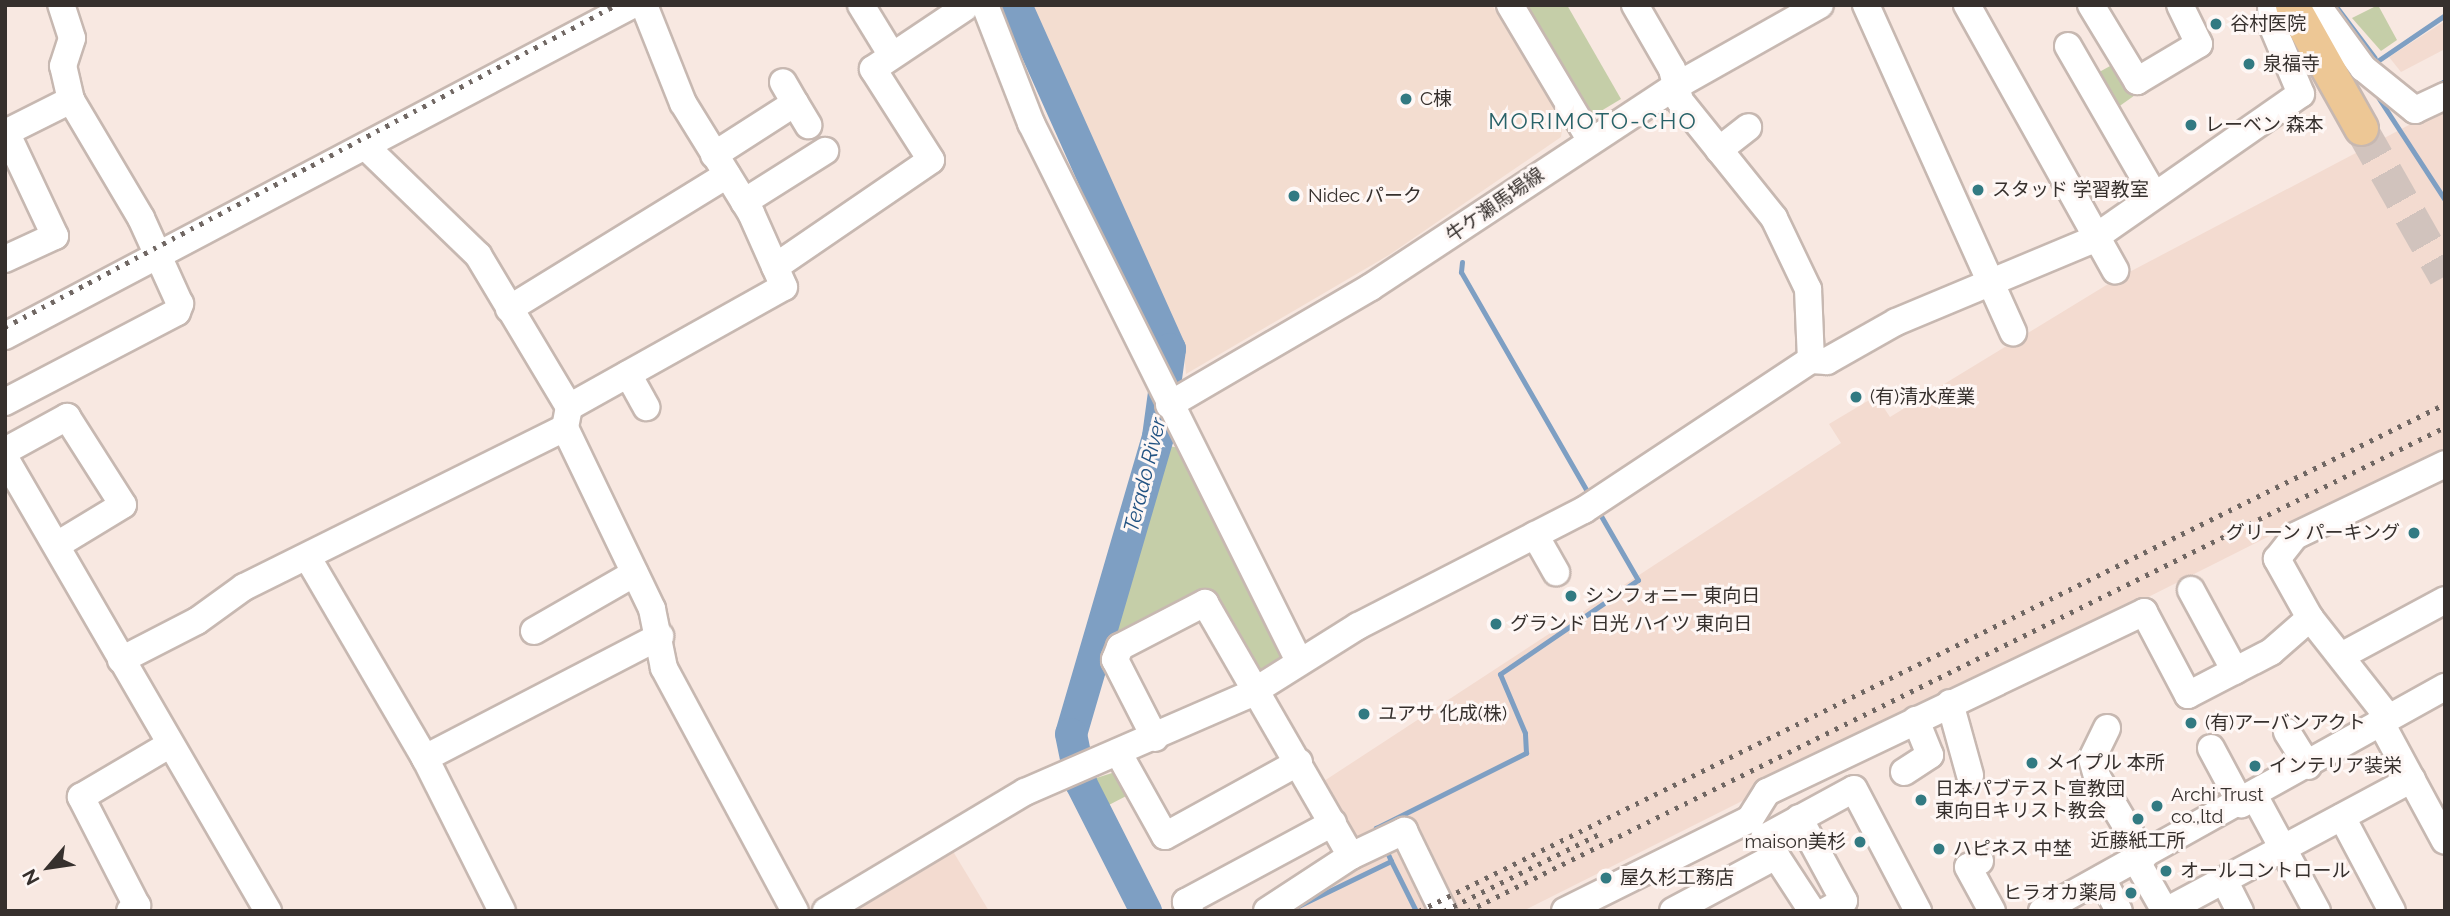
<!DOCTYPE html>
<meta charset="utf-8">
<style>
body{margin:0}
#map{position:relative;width:2450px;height:916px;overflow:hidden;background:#f8e8e1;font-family:Raleway,"Noto Sans JP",sans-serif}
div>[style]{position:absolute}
.commercial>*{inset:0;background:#f3ddd0}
.built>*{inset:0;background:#f3dbd0}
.green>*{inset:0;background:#c5cea8}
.stream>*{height:5px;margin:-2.5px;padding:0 2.5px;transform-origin:2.5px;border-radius:2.5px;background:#7e9fc3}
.river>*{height:32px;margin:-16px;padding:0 16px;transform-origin:16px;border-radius:16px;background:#7e9fc3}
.major-tunnel>*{height:33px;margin-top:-16.5px;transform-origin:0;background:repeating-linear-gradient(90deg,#d1c3bd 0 33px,transparent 0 50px)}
.roads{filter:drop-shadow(2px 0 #c7b8b1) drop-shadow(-2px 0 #c7b8b1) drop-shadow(0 2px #c7b8b1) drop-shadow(0 -2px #c7b8b1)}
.minor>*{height:26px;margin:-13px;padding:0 13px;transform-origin:13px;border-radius:13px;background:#fff}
.major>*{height:33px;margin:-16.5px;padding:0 16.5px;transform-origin:16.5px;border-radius:16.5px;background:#edc795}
.rail>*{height:5px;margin-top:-2.5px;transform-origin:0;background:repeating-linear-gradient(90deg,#706763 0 3.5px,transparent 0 10.5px)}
.dots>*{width:19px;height:19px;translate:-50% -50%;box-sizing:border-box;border:4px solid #fef7f5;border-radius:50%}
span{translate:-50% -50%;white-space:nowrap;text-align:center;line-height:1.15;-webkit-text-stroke:6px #fef7f5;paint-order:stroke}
.poi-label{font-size:19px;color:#36302d}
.left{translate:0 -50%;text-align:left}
.right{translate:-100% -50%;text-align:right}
.street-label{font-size:19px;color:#36302d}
.water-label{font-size:21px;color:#215282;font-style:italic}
.quarter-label{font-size:23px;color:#286268;letter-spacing:2px}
.frame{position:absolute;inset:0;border:7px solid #36302d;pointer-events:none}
.north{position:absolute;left:14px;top:832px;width:70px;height:70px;-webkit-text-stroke:5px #fef7f5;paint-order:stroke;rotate:241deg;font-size:19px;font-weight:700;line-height:28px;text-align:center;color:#36302d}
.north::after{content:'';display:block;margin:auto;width:24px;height:32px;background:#36302d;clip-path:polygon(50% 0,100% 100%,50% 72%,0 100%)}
</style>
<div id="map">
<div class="commercial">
<i style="clip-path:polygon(1031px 5px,1492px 5px,1563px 124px,1561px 137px,1389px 255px,1186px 374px,1183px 341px,1077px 121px)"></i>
</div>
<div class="built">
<i style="clip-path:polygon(2445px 21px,2445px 49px,2401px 72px,2389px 57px)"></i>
<i style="clip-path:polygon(2445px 106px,2445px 448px,1523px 911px,1279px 911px,1361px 861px,1321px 783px,1841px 443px,1829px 424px,1876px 396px,1890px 417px,2118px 278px)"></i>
<i style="clip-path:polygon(951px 848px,989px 911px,839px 911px)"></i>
</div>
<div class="green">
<i style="clip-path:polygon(1527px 5px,1567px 5px,1621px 99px,1596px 114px,1585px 110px,1525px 12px)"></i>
<i style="clip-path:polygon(2378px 5px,2397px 40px,2381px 51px,2352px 18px)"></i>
<i style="clip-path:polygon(2119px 61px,2138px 93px,2114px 110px,2094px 75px)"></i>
<i style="clip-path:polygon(1165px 445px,1179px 448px,1285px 652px,1281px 664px,1265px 673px,1254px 671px,1208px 592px,1123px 636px,1114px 627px)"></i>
<i style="clip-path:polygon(1112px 773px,1123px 776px,1132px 793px,1105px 807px,1090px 780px)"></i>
</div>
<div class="stream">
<i style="left:2335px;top:5px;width:66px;rotate:53deg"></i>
<i style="left:2373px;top:64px;width:87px;rotate:-34.2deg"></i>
<i style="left:2434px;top:87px;width:13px;rotate:-29deg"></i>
<i style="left:2376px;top:94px;width:126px;rotate:56.9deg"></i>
<i style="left:1462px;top:262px;width:10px;rotate:96deg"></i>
<i style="left:1461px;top:272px;width:261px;rotate:60.1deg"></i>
<i style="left:1379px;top:834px;width:7px;rotate:-117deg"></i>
<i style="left:1376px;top:828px;width:168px;rotate:-26.6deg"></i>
<i style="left:1526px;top:753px;width:20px;rotate:-93deg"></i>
<i style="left:1525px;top:733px;width:64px;rotate:-113deg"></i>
<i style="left:1500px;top:674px;width:167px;rotate:-34.3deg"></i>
<i style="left:1638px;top:580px;width:82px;rotate:-120deg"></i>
<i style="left:1391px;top:861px;width:56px;rotate:63.4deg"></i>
<i style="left:1292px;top:909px;width:110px;rotate:-25.9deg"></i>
<i style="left:1391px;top:861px;width:12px;rotate:-114deg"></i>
</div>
<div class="river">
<i style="left:1016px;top:5px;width:377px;rotate:65.9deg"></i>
<i style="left:1170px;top:349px;width:89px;rotate:97.8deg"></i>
<i style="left:1158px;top:437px;width:309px;rotate:106.3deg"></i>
<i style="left:1071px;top:734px;width:50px;rotate:78.5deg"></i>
<i style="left:1081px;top:783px;width:144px;rotate:63.1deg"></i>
</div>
<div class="major-tunnel">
<i style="left:2361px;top:128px;width:170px;rotate:60.4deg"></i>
</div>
<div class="roads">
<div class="minor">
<i style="left:861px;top:5px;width:57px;rotate:58.5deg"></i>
<i style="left:985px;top:5px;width:127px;rotate:68.7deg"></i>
<i style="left:1031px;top:123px;width:601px;rotate:63.52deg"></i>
<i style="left:1510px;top:5px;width:156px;rotate:59.2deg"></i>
<i style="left:1635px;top:5px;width:74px;rotate:60deg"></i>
<i style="left:1672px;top:69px;width:33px;rotate:76deg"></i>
<i style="left:1680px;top:101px;width:150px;rotate:51.2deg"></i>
<i style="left:1774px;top:218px;width:79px;rotate:64.4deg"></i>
<i style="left:1808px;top:289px;width:71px;rotate:87.6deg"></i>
<i style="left:1866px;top:5px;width:359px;rotate:65.8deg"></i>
<i style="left:1967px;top:5px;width:304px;rotate:60.8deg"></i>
<i style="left:2091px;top:5px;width:89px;rotate:58.8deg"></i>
<i style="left:2137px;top:81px;width:72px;rotate:-30.8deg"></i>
<i style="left:2199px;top:44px;width:43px;rotate:-116deg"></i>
<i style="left:2317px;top:5px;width:78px;rotate:53.9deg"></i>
<i style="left:2363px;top:68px;width:67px;rotate:38.9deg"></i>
<i style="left:2415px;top:110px;width:33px;rotate:-25deg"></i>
<i style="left:2068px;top:46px;width:170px;rotate:60deg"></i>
<i style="left:795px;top:103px;width:26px;rotate:59deg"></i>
<i style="left:5px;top:133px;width:74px;rotate:-26.6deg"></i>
<i style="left:366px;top:147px;width:156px;rotate:44deg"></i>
<i style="left:478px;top:255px;width:177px;rotate:59.1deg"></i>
<i style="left:569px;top:407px;width:21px;rotate:101deg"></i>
<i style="left:565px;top:428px;width:201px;rotate:64.3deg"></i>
<i style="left:652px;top:609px;width:60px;rotate:78.5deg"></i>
<i style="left:664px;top:668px;width:276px;rotate:61.7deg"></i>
<i style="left:1719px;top:150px;width:37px;rotate:-38deg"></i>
<i style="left:714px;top:155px;width:96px;rotate:-32.7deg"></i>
<i style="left:795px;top:103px;width:24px;rotate:-120deg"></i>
<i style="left:744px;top:202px;width:96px;rotate:-32.2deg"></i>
<i style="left:5px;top:259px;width:55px;rotate:-24.7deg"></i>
<i style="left:55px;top:236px;width:115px;rotate:-115.2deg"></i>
<i style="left:775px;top:267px;width:189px;rotate:-34.4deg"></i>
<i style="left:931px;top:160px;width:108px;rotate:-122.5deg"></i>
<i style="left:873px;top:69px;width:110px;rotate:-33.8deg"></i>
<i style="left:509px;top:309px;width:256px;rotate:-31.6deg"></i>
<i style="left:5px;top:336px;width:709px;rotate:-27.83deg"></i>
<i style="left:628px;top:374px;width:38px;rotate:61deg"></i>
<i style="left:5px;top:402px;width:194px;rotate:-27.6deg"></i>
<i style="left:177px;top:312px;width:9px;rotate:-69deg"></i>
<i style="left:180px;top:304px;width:94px;rotate:-114.4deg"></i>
<i style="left:141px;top:218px;width:137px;rotate:-120.7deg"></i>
<i style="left:71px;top:100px;width:35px;rotate:-103deg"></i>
<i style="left:63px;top:66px;width:29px;rotate:-72deg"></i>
<i style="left:72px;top:38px;width:35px;rotate:-108deg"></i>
<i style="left:1169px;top:405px;width:234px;rotate:-30.3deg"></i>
<i style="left:1371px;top:287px;width:365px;rotate:-33.4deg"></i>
<i style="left:1676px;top:86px;width:165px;rotate:-29.4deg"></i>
<i style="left:569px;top:407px;width:246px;rotate:-29.2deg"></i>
<i style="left:784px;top:287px;width:81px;rotate:-114deg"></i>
<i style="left:751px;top:213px;width:129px;rotate:-121.7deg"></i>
<i style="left:683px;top:103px;width:105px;rotate:-111.7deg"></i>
<i style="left:5px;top:451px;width:71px;rotate:-28.7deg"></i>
<i style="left:67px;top:417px;width:104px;rotate:57.5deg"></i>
<i style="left:123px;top:505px;width:77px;rotate:148.8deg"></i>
<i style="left:5px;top:458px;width:524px;rotate:59.86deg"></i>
<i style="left:1535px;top:535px;width:43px;rotate:60.4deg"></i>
<i style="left:308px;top:558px;width:232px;rotate:59.7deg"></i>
<i style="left:425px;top:758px;width:171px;rotate:63.3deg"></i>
<i style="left:2191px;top:590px;width:92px;rotate:61.5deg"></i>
<i style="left:534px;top:631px;width:116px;rotate:-29.9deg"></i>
<i style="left:2343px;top:655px;width:116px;rotate:-28.3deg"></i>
<i style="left:121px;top:660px;width:85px;rotate:-27.2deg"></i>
<i style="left:197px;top:621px;width:58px;rotate:-35.9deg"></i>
<i style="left:244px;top:587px;width:358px;rotate:-26.4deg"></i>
<i style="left:1950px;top:703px;width:75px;rotate:74.5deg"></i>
<i style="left:2388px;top:717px;width:126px;rotate:-128.2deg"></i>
<i style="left:2310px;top:618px;width:68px;rotate:-119.2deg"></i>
<i style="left:2277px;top:559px;width:29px;rotate:-52deg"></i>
<i style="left:2295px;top:536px;width:166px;rotate:-25.6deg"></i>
<i style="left:2380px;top:721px;width:136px;rotate:61.6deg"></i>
<i style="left:2107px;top:728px;width:34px;rotate:116deg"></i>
<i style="left:2092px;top:759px;width:19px;rotate:74deg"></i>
<i style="left:2097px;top:777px;width:92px;rotate:59.3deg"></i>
<i style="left:2287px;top:732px;width:40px;rotate:58deg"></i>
<i style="left:1155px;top:738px;width:88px;rotate:-117.1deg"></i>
<i style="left:1115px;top:660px;width:14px;rotate:-69deg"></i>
<i style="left:1120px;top:647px;width:96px;rotate:-27.4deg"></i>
<i style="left:1205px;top:603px;width:292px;rotate:60deg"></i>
<i style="left:1351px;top:856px;width:59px;rotate:-25.3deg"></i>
<i style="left:1404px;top:831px;width:89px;rotate:64deg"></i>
<i style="left:2211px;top:748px;width:64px;rotate:61.8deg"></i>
<i style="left:1118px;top:752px;width:96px;rotate:60.8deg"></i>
<i style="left:1165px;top:836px;width:153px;rotate:-28.9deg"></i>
<i style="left:425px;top:758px;width:265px;rotate:-27.4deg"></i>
<i style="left:1904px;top:772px;width:31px;rotate:-33deg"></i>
<i style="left:1930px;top:755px;width:38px;rotate:-112deg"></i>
<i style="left:2255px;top:797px;width:130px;rotate:61.5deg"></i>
<i style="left:2342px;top:817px;width:106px;rotate:62deg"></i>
<i style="left:1799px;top:818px;width:94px;rotate:61.5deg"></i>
<i style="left:1844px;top:901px;width:21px;rotate:151deg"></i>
<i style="left:1764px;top:838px;width:102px;rotate:-28.6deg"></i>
<i style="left:1854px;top:789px;width:138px;rotate:62.3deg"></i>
<i style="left:1767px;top:842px;width:82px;rotate:56.9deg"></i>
<i style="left:2136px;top:860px;width:59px;rotate:60.4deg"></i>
<i style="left:1980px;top:861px;width:13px;rotate:153deg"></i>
<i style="left:1968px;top:867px;width:50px;rotate:61.4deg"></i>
<i style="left:2102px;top:878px;width:37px;rotate:63deg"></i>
<i style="left:2225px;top:882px;width:33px;rotate:63deg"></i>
<i style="left:130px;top:911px;width:9px;rotate:-36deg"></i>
<i style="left:137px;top:906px;width:123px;rotate:-117.2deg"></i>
<i style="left:81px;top:797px;width:102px;rotate:-30.6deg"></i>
<i style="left:826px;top:911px;width:232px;rotate:-30.9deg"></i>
<i style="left:1025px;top:792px;width:243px;rotate:-23.5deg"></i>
<i style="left:1248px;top:695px;width:130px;rotate:-32.1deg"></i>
<i style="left:1358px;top:626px;width:254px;rotate:-27.2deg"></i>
<i style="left:1584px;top:510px;width:272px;rotate:-33.5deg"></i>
<i style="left:1811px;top:360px;width:16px;rotate:4deg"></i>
<i style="left:1827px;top:361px;width:79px;rotate:-29.5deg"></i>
<i style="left:1896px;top:322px;width:210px;rotate:-22.7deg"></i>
<i style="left:2090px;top:241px;width:257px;rotate:-34.9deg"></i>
<i style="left:2301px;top:94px;width:75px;rotate:-112.8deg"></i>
<i style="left:2272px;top:25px;width:20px;rotate:-93deg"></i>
<i style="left:1190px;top:911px;width:10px;rotate:-114deg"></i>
<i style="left:1186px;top:902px;width:167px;rotate:-28.3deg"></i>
<i style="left:1267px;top:911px;width:100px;rotate:-33.2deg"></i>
<i style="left:1565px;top:911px;width:207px;rotate:-26.4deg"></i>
<i style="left:1750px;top:819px;width:32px;rotate:-58deg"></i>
<i style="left:1767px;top:792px;width:418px;rotate:-25.5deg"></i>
<i style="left:2144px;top:612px;width:94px;rotate:62.1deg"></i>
<i style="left:2188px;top:695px;width:93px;rotate:-27.4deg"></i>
<i style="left:2271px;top:652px;width:52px;rotate:-41.1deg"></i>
<i style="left:1673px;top:911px;width:117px;rotate:-28.1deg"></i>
<i style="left:2042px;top:911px;width:461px;rotate:-29.1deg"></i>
<i style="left:2166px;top:911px;width:279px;rotate:-28.2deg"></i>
</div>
<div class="major">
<i style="left:2292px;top:5px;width:141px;rotate:60.7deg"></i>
</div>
</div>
<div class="rail">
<i style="left:5px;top:327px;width:691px;rotate:-27.79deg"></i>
<i style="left:1419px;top:911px;width:1144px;rotate:-26.3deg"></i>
<i style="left:1444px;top:911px;width:175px;rotate:-26.4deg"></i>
<i style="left:1468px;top:911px;width:1090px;rotate:-26.35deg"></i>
</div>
<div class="dots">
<i style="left:2216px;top:24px;background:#327a82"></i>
<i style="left:2249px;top:64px;background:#327a82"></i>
<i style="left:1406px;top:99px;background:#327a82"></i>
<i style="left:2191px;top:125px;background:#327a82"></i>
<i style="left:1978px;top:190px;background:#327a82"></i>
<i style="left:1294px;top:196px;background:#327a82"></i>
<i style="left:1856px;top:397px;background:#327a82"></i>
<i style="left:2414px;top:533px;background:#327a82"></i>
<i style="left:1571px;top:596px;background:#327a82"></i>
<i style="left:1496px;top:624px;background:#327a82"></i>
<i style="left:1364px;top:714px;background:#327a82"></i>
<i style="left:2191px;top:723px;background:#327a82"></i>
<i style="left:2032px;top:763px;background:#327a82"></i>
<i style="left:2255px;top:766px;background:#327a82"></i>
<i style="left:1921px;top:800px;background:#327a82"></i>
<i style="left:2157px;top:806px;background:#327a82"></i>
<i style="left:2138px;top:819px;background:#327a82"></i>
<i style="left:1860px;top:842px;background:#327a82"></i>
<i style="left:1939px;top:849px;background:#327a82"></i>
<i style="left:2166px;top:871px;background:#327a82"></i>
<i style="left:1606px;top:878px;background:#327a82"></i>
<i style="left:2131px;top:893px;background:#327a82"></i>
</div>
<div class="poi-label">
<span class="left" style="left:2230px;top:24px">谷村医院</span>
<span class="left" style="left:2263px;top:64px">泉福寺</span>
<span class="left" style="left:1420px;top:99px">C棟</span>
<span class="left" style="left:2205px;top:125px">レーベン 森本</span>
<span class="left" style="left:1992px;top:190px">スタッド 学習教室</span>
<span class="left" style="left:1308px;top:196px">Nidec パーク</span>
<span class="left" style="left:1870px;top:397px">(有)清水産業</span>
<span class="right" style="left:2400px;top:533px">グリーン パーキング</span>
<span class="left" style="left:1585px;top:596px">シンフォニー 東向日</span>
<span class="left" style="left:1510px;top:624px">グランド 日光 ハイツ 東向日</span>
<span class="left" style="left:1378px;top:714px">ユアサ 化成(株)</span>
<span class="left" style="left:2205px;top:723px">(有)アーバンアクト</span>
<span class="left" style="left:2046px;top:763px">メイプル 本所</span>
<span class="left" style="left:2269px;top:766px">インテリア装栄</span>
<span class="left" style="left:1935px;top:800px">日本パブテスト宣教団<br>東向日キリスト教会</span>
<span class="left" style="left:2171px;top:806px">Archi Trust<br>co.,ltd</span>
<span style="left:2138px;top:841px">近藤紙工所</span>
<span class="right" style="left:1846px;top:842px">maison美杉</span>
<span class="left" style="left:1953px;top:849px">ハピネス 中埜</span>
<span class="left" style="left:2180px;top:871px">オールコントロール</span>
<span class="left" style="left:1620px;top:878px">屋久杉工務店</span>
<span class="right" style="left:2117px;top:893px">ヒラオカ薬局</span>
</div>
<div class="street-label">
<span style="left:1495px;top:205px;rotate:-35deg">牛ケ瀬馬場線</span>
</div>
<div class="water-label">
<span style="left:1145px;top:475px;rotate:-76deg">Terado River</span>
</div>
<div class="quarter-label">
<span style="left:1593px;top:121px">MORIMOTO-CHO</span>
</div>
<div class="frame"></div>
<div class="north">N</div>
</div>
